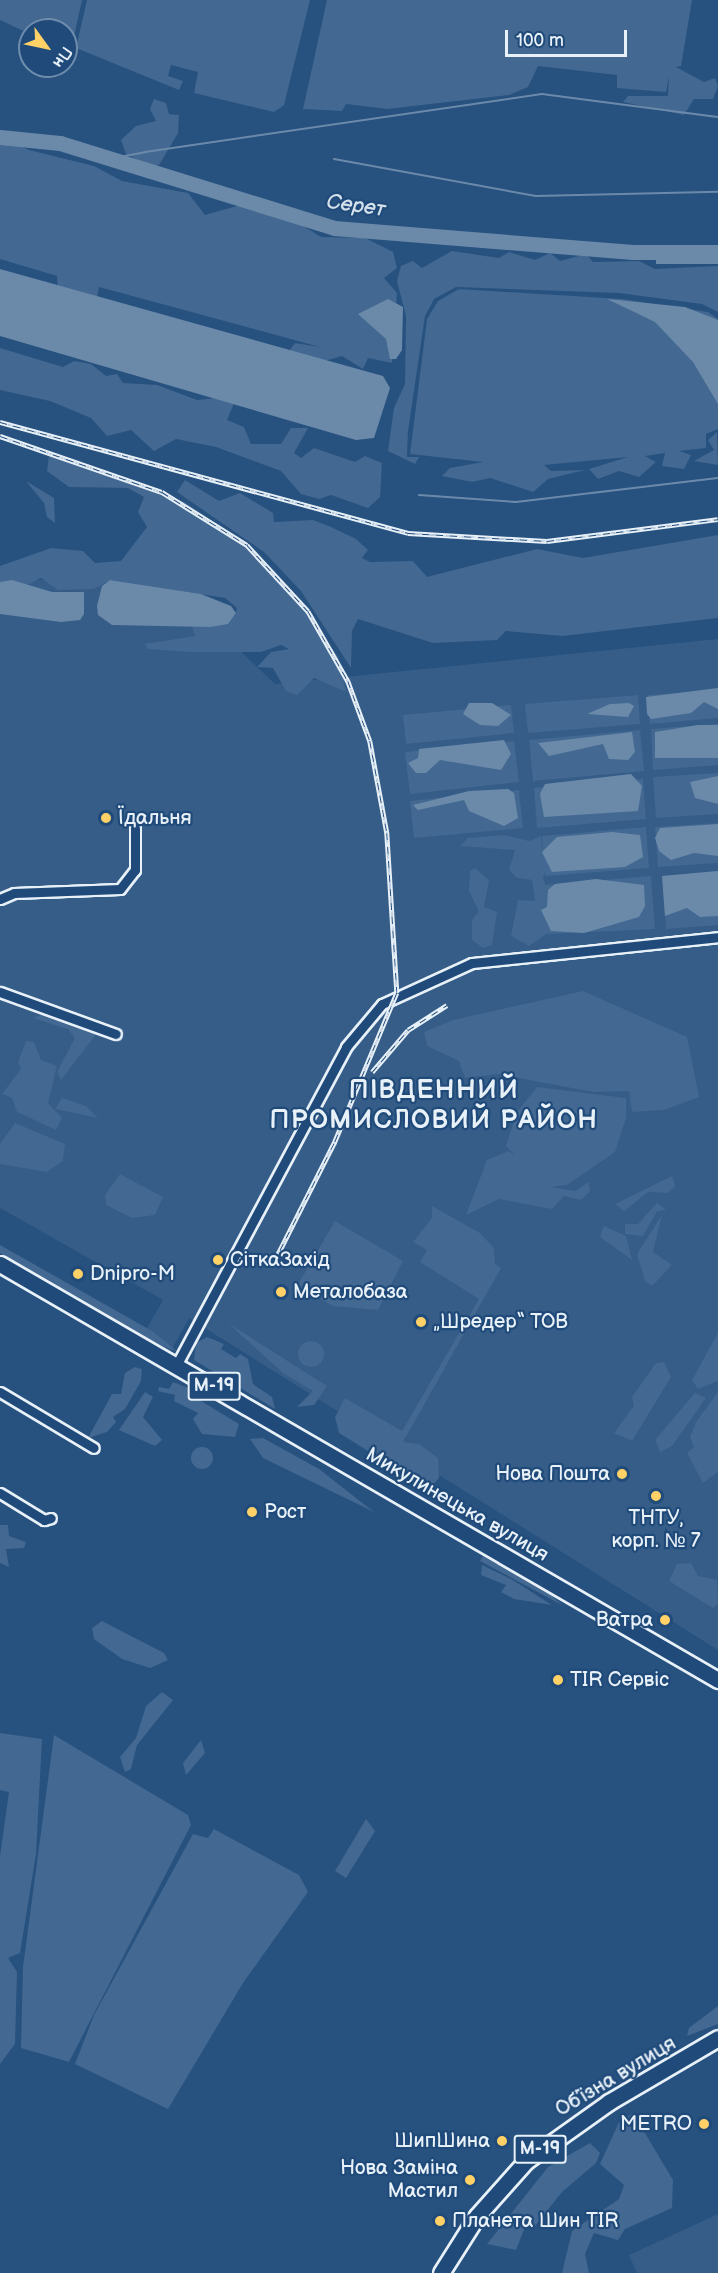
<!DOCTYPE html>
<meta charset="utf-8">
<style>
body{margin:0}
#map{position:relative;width:718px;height:2273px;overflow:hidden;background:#27517f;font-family:"Balsamiq Sans",sans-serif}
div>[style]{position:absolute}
.built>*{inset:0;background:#355d88}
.green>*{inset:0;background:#436891}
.round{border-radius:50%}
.water>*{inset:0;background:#6b8aaa}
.stream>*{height:2px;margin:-1px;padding:0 1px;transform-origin:1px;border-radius:1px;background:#6b8aaa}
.river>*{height:15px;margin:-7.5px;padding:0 7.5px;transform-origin:7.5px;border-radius:7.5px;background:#6b8aaa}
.roads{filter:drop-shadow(2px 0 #e8f1f8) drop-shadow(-2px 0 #e8f1f8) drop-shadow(0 2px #e8f1f8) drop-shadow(0 -2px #e8f1f8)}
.minor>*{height:9px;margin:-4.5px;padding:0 4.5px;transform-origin:4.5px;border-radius:4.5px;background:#1f4a7a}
.trunk>*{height:15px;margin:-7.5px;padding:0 7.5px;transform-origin:7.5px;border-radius:7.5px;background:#1f4a7a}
.rail>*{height:4.5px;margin-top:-2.25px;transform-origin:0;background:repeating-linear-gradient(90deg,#1f4a7a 0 7px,#e8f1f8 0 14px);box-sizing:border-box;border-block:2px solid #e8f1f8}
.dots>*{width:16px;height:16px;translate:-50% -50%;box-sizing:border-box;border:3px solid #1f4a7a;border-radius:50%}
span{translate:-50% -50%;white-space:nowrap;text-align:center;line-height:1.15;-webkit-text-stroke:4.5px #1f4a7a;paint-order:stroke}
.shield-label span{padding:2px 4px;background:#1f4a7a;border:2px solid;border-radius:4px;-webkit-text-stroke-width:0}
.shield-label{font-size:18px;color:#e8f1f8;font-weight:700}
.poi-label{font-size:20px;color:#e8f1f8}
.left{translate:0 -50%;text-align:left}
.right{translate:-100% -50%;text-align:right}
.street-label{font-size:20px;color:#e8f1f8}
.water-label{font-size:21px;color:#d5e2ec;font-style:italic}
.district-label{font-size:26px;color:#e8f1f8;font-weight:700;letter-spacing:1.5px}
.north{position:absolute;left:18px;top:18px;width:60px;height:60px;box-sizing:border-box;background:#1f4a7a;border:2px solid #6f8dac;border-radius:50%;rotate:123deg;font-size:16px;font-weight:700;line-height:24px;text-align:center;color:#e8f1f8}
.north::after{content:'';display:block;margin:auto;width:21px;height:27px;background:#ffd166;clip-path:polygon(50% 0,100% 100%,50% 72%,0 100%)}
.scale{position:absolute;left:505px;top:30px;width:122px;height:27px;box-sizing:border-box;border:3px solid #e8f1f8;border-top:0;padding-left:8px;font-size:18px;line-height:21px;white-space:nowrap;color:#e8f1f8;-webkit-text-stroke:4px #1f4a7a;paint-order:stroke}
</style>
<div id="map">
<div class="built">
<i style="clip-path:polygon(78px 575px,211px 623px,275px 684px,718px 639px,718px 1650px,189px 1318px,165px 1362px,137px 1346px,163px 1300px,0 1208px,0 585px)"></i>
<i style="clip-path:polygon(718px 2214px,718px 2273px,637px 2273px,629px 2255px)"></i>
</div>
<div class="green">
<i style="clip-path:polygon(0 0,82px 0,71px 50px,66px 30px,30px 34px,0 20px)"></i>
<i style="clip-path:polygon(87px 0,310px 0,284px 105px,274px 112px,194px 93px,198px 72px,171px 65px,168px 76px,183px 81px,179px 90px,76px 48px)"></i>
<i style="clip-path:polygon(327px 0,692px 0,681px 66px,676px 67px,704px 82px,715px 78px,718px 86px,713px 99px,694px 99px,684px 115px,623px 102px,628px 96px,668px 96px,669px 77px,666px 92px,617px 88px,617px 75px,538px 66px,528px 87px,509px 95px,387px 109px,346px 104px,342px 111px,303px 109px)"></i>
<i style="clip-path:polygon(154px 99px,166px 103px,169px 114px,179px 115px,178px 133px,159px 165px,150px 166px,126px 154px,121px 140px,136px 126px,156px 121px,150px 109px)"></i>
<i style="clip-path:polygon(0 135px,29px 150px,94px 166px,122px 181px,188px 193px,205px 215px,244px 204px,269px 205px,321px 237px,365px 238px,393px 252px,397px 268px,384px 278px,397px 293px,392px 363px,368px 358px,363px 369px,342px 356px,317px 363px,289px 351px,295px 343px,320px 347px,99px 287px,97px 298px,58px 291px,57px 276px,0 259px)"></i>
<i style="clip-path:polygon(452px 251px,499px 258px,509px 252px,535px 260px,550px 253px,560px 261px,586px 254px,593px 262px,639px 261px,655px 269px,718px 266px,718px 312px,702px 304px,619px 293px,456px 287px,434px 299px,425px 316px,408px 431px,407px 457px,419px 457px,415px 464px,388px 451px,394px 408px,405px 384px,406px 316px,397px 281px,401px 266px,413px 261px,422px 268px)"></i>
<i style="clip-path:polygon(459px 289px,622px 299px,708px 312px,718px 319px,718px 429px,706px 434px,706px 448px,679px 451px,691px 455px,684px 469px,662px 466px,665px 453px,645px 456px,656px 462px,639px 477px,619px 471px,598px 479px,589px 469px,628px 457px,544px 465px,551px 471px,585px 470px,548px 479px,533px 492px,490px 478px,472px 482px,442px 476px,450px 468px,483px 462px,410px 454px,427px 319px,438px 301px)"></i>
<i style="clip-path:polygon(0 348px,63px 367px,74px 361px,91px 364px,106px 376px,117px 374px,123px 383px,157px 385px,197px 400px,227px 397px,235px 401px,227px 420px,244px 427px,251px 444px,281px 444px,291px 428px,308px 428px,294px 453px,301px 458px,314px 448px,355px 462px,365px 456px,382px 463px,380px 497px,368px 508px,331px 495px,319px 499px,301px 494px,281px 471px,216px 447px,176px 439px,154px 451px,131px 430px,107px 436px,91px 418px,50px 401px,0 390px)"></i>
<i style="clip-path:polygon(717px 432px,718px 465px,694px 461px,714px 450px,708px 440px)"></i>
<i style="clip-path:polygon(49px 456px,184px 502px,232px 534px,299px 601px,338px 657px,346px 692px,314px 678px,297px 695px,286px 691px,273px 668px,257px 667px,271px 652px,289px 649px,281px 645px,261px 652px,191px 652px,148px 649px,145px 644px,195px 636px,192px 627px,235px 615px,237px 608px,225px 598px,111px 580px,94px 589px,58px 590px,41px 578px,27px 585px,0 582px,0 566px,51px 548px,83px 551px,95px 563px,121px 561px,147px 527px,138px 512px,144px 497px,128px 488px,69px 487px,47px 471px)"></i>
<i style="clip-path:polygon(185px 480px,219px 501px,240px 493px,273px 513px,274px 522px,313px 520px,331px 527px,356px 539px,368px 550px,362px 558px,370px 562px,413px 561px,427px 577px,537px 549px,583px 558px,718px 535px,718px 618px,562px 636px,506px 631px,497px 640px,433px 643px,358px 619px,352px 631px,351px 668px,301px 591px,264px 552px,177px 492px)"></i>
<i style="clip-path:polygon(26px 481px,54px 498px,55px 523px,47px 517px,44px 503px)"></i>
<i style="clip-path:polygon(718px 690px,718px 718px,650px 724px,648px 695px)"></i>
<i style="clip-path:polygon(638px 695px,640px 724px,528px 733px,525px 704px)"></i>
<i style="clip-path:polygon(511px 705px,514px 733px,406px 744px,403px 715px)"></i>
<i style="clip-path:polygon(718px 724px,718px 765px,653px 770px,651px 729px)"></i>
<i style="clip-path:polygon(640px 730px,644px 771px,533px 781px,529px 740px)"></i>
<i style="clip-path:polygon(514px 741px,519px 782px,410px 794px,405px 752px)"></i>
<i style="clip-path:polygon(718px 773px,718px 814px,656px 818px,653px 777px)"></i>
<i style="clip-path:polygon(643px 779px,646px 819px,537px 828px,534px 788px)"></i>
<i style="clip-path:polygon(519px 790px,523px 828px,414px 838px,410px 801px)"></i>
<i style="clip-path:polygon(718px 823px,718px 863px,658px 867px,655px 827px)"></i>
<i style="clip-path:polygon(646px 827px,649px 868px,545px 876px,545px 872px,543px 877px,545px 885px,651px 876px,655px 929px,546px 934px,529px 946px,511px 936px,518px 900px,535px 901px,532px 880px,517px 878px,509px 870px,515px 850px,460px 846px,468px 838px,505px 835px,529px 841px,541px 836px,543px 853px,542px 836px)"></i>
<i style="clip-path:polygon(475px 868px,489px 880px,484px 907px,497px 912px,492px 945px,483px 948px,472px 940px,472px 920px,479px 911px,469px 891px,470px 871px)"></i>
<i style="clip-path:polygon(718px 871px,718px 925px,666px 929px,662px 876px)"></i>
<i style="clip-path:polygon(583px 991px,687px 1037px,699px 1097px,664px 1110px,632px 1112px,629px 1091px,593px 1092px,498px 1074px,465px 1078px,459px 1061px,427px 1046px,424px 1032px,453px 1020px)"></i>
<i style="clip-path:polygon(48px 1012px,97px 1033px,61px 1080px,57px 1072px,75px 1038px,68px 1029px,33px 1018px)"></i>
<i style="clip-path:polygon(26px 1041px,34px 1042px,41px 1060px,57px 1066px,48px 1103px,62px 1118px,56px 1130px,17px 1112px,12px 1098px,2px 1094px,21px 1069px,18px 1062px)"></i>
<i style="clip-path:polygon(537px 1087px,626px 1098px,626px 1118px,615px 1152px,567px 1185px,551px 1187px,575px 1191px,589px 1182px,590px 1191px,581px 1200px,564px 1196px,552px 1209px,499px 1199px,466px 1215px,487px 1160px,508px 1151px,515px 1155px,506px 1146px,517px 1112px)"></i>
<i style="clip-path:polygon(62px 1098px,86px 1106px,98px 1118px,55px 1109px)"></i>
<i style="clip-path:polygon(15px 1123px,65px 1144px,63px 1161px,47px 1172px,0 1164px,0 1144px)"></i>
<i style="clip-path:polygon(120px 1174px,163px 1197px,155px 1215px,132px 1218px,106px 1205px,105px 1195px)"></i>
<i style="clip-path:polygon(672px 1176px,675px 1186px,668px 1193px,648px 1192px,624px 1211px,615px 1204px)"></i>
<i style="clip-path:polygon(657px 1203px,666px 1210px,657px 1211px,643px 1236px,625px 1234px,625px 1224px,638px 1224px)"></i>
<i style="clip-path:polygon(432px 1206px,480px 1233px,494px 1248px,495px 1264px,501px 1268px,403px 1442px,419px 1444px,438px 1458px,439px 1478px,433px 1485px,418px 1482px,339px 1433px,335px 1417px,345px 1398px,402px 1431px,479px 1299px,420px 1262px,427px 1250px,413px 1242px,432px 1218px)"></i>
<i style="clip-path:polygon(662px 1215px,653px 1252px,672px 1265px,652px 1286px,645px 1281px,637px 1254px)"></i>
<i style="clip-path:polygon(335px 1221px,403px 1261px,378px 1310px,333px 1306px,297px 1286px)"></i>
<i style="clip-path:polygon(604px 1226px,626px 1236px,632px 1260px,600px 1237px)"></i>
<i style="clip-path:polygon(0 1245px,152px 1331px,178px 1352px,139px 1336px,11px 1261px,0 1253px)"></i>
<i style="clip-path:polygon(228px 1323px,327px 1386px,314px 1405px,297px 1407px,313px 1391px,283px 1373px)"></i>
<i style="clip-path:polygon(718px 1333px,718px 1381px,698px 1389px,692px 1380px)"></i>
<i style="clip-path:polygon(207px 1337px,224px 1344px,221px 1349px,236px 1358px,240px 1354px,248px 1359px,253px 1384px,272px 1397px,275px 1409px,194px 1360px,196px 1343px)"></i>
<i class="round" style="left:298px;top:1341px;width:26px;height:26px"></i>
<i style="clip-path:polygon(664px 1362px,671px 1377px,632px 1441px,614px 1433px,634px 1406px,632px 1397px,656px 1363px)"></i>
<i style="clip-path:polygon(135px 1367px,142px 1369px,141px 1381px,125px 1409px,113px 1417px,116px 1422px,107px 1432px,88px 1438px,112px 1394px,121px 1394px,125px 1373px)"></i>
<i style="clip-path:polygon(173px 1382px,201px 1393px,201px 1401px,239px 1424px,235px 1437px,202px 1434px,193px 1419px,198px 1413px,174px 1401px,175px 1395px,158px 1391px,159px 1387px,169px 1389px)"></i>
<i style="clip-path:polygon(145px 1392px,153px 1397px,143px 1417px,162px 1440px,155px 1446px,119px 1430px)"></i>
<i style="clip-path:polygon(718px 1392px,718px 1472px,703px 1483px,687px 1453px,694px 1447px,690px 1437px,696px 1422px)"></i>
<i style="clip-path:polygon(695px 1393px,706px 1398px,672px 1446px,660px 1452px,655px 1440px)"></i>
<i style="clip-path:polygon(263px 1438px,319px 1469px,374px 1512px,263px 1458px,250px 1439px)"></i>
<i class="round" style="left:191px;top:1447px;width:22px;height:22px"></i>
<i style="clip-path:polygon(0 1525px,8px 1525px,9px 1536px,26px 1542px,24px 1548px,6px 1549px,9px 1567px,0 1563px)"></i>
<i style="clip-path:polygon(483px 1556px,548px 1592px,562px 1605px,480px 1561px)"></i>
<i style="clip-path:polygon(691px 1563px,698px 1576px,717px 1580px,718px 1603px,713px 1608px,669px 1581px,677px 1564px)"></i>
<i style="clip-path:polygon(482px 1565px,511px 1579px,552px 1605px,514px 1599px,501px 1592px,506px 1585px,481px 1575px)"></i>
<i style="clip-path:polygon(102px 1621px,164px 1653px,168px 1660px,150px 1668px,122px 1659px,94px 1639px,92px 1628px)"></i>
<i style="clip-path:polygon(162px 1692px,173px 1700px,137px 1745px,131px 1769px,125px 1772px,120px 1757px,136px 1738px,146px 1706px)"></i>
<i style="clip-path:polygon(0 1733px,42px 1739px,36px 1854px,20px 1953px,8px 1958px,17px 1972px,15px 2044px,0 2064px,0 1856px,9px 1792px,0 1790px)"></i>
<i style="clip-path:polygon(54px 1735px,188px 1815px,191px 1825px,69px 2062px,21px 2048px,23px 1967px)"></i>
<i style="clip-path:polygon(201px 1740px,205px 1753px,186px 1775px,183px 1763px)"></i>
<i style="clip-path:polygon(366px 1819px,375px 1831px,346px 1878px,335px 1871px)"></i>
<i style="clip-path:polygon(214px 1829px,299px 1875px,308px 1892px,243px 1983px,168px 2109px,75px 2064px,94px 2015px,193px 1834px,208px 1838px)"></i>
<i style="clip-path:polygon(718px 2006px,718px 2024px,687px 2036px,689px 2028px)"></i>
<i style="clip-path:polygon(633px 2113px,673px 2180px,672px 2208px,625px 2229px,618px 2240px,594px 2233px,585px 2254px,589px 2273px,562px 2273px,572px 2231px,619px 2199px,624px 2185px,600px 2164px,619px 2122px)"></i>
<i style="clip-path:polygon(590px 2143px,600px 2153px,596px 2163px,562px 2192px,535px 2226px,527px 2222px,516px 2250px,487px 2244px,548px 2167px)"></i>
</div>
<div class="water">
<i style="clip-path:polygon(656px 248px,718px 248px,718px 264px,656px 264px)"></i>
<i style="clip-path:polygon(0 269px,383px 376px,390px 388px,374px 438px,356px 440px,0 336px)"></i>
<i style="clip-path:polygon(388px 299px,403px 307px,402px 350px,396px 359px,390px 359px,386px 339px,358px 314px)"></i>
<i style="clip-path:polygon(607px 299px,685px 307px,718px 320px,718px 404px,693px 362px,655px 322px)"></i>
<i style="clip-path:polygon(12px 580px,52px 592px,84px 592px,84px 614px,80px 620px,61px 622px,0 614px,0 582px)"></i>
<i style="clip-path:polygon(110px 580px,201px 594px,231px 606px,236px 613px,228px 624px,210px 627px,112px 625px,98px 615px,97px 606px,102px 586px)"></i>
<i style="clip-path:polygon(718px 688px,718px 709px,704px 702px,691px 713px,651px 719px,647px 714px,646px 697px)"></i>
<i style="clip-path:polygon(469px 703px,492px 703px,511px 715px,498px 726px,480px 725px,463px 714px)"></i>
<i style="clip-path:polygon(629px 703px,634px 706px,628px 717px,587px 714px,610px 704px)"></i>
<i style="clip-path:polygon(698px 725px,718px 725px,718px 758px,655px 758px,655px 732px)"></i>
<i style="clip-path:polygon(632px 732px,635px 752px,628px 760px,609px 759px,603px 744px,549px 756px,538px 743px)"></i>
<i style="clip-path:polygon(504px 740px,511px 754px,501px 770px,440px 760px,426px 773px,416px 773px,408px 763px,418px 758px,419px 749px)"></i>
<i style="clip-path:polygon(631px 774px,642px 786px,638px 811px,544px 817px,540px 794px,545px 784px)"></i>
<i style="clip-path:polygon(718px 776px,718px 804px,695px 798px,690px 782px)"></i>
<i style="clip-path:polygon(508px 789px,514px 793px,518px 818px,504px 826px,469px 811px,464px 800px,418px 810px,413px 805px,469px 791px)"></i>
<i style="clip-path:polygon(718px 824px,718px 856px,694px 853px,671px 860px,659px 851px,655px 838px,660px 828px)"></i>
<i style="clip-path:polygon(612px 832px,640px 835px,643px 857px,625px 867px,552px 872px,542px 852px,557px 837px)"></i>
<i style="clip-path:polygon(718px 871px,718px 916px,700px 917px,687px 908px,665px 916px,662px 876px)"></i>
<i style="clip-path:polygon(596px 879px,644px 885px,645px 906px,639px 917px,584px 933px,551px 931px,541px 910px,547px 907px,548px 890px,555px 884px)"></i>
</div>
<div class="stream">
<i style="left:334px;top:159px;width:205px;rotate:10.4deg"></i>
<i style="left:536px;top:196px;width:182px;rotate:-1.3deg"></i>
<i style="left:118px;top:164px;width:11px;rotate:-49deg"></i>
<i style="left:125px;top:156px;width:20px;rotate:-11deg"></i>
<i style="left:145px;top:152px;width:401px;rotate:-8.3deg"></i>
<i style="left:542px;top:94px;width:177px;rotate:7.5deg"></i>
<i style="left:419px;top:495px;width:97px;rotate:4.1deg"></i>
<i style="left:516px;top:502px;width:203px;rotate:-6.8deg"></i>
</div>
<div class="river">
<i style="left:0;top:137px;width:60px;rotate:5.7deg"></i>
<i style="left:60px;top:143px;width:287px;rotate:17.2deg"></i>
<i style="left:334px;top:228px;width:300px;rotate:4.6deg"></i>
<i style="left:633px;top:252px;width:85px"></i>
</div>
<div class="roads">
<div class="minor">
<i style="left:0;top:899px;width:15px;rotate:-23deg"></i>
<i style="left:14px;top:893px;width:106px;rotate:-2.2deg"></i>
<i style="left:120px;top:889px;width:24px;rotate:-52deg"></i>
<i style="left:135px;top:870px;width:42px;rotate:-90deg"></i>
<i style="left:0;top:992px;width:123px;rotate:19.9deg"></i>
<i style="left:177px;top:1364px;width:359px;rotate:-61.9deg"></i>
<i style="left:346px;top:1047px;width:56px;rotate:-50.1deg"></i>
<i style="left:382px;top:1004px;width:99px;rotate:-24.5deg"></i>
<i style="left:472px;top:963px;width:247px;rotate:-6deg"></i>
<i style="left:0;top:1392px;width:109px;rotate:30.8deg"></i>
<i style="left:0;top:1493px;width:52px;rotate:31.5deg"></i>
<i style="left:44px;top:1520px;width:7px;rotate:-16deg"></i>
</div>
<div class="trunk">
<i style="left:0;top:1264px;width:830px;rotate:30.09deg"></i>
<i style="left:441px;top:2273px;width:67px;rotate:-57.7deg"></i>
<i style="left:477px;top:2216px;width:74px;rotate:-48.3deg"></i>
<i style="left:526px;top:2161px;width:102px;rotate:-35.4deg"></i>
<i style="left:609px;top:2102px;width:126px;rotate:-30.4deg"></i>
</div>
</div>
<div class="rail">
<i style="left:0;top:422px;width:423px;rotate:15.2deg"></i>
<i style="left:408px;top:533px;width:139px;rotate:3.3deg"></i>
<i style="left:547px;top:541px;width:172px;rotate:-7.3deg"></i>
<i style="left:0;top:436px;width:171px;rotate:19.1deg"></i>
<i style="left:162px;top:492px;width:100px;rotate:31.9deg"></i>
<i style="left:247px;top:545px;width:90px;rotate:47.3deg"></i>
<i style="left:308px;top:611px;width:81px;rotate:60.3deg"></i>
<i style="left:348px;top:681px;width:64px;rotate:69.9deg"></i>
<i style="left:370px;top:741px;width:94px;rotate:79.5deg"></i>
<i style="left:387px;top:833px;width:160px;rotate:86.4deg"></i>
<i style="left:397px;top:993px;width:164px;rotate:112.6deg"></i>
<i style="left:334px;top:1144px;width:131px;rotate:116.8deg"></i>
<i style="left:372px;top:1072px;width:55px;rotate:-49.4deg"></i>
<i style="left:408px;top:1030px;width:46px;rotate:-32.7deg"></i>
</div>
<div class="dots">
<i style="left:106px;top:818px;background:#ffd166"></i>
<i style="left:218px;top:1260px;background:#ffd166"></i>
<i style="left:78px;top:1274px;background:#ffd166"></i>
<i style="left:281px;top:1292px;background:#ffd166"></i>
<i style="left:421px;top:1322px;background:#ffd166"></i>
<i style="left:622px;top:1474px;background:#ffd166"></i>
<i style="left:656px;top:1496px;background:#ffd166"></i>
<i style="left:252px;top:1512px;background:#ffd166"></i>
<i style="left:665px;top:1620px;background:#ffd166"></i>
<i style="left:558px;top:1680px;background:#ffd166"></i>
<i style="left:704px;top:2124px;background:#ffd166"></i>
<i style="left:502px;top:2141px;background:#ffd166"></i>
<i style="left:470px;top:2180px;background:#ffd166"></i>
<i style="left:440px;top:2221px;background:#ffd166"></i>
</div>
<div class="shield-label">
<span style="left:214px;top:1386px">М-19</span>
<span style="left:540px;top:2149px">М-19</span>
</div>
<div class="poi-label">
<span class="left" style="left:118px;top:818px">Їдальня</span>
<span class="left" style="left:230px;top:1260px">СіткаЗахід</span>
<span class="left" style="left:90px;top:1274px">Dnipro-M</span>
<span class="left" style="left:293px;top:1292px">Металобаза</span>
<span class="left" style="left:433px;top:1322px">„Шредер“ ТОВ</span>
<span class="right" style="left:610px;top:1474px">Нова Пошта</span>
<span class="left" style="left:264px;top:1512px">Рост</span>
<span style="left:656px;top:1530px">ТНТУ,<br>корп. № 7</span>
<span class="right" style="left:653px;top:1620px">Ватра</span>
<span class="left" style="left:570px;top:1680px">TIR Сервіс</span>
<span class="right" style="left:692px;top:2124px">METRO</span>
<span class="right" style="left:490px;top:2141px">ШипШина</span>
<span class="right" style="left:458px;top:2180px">Нова Заміна<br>Мастил</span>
<span class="left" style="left:452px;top:2221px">Планета Шин TIR</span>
</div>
<div class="street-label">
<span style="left:457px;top:1505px;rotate:30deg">Микулинецька вулиця</span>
<span style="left:616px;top:2077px;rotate:-31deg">Обʼїзна вулиця</span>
</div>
<div class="water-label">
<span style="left:356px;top:206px;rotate:8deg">Серет</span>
</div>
<div class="district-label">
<span style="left:434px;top:1106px">ПІВДЕННИЙ<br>ПРОМИСЛОВИЙ РАЙОН</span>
</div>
<div class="north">Пн</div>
<div class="scale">100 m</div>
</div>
